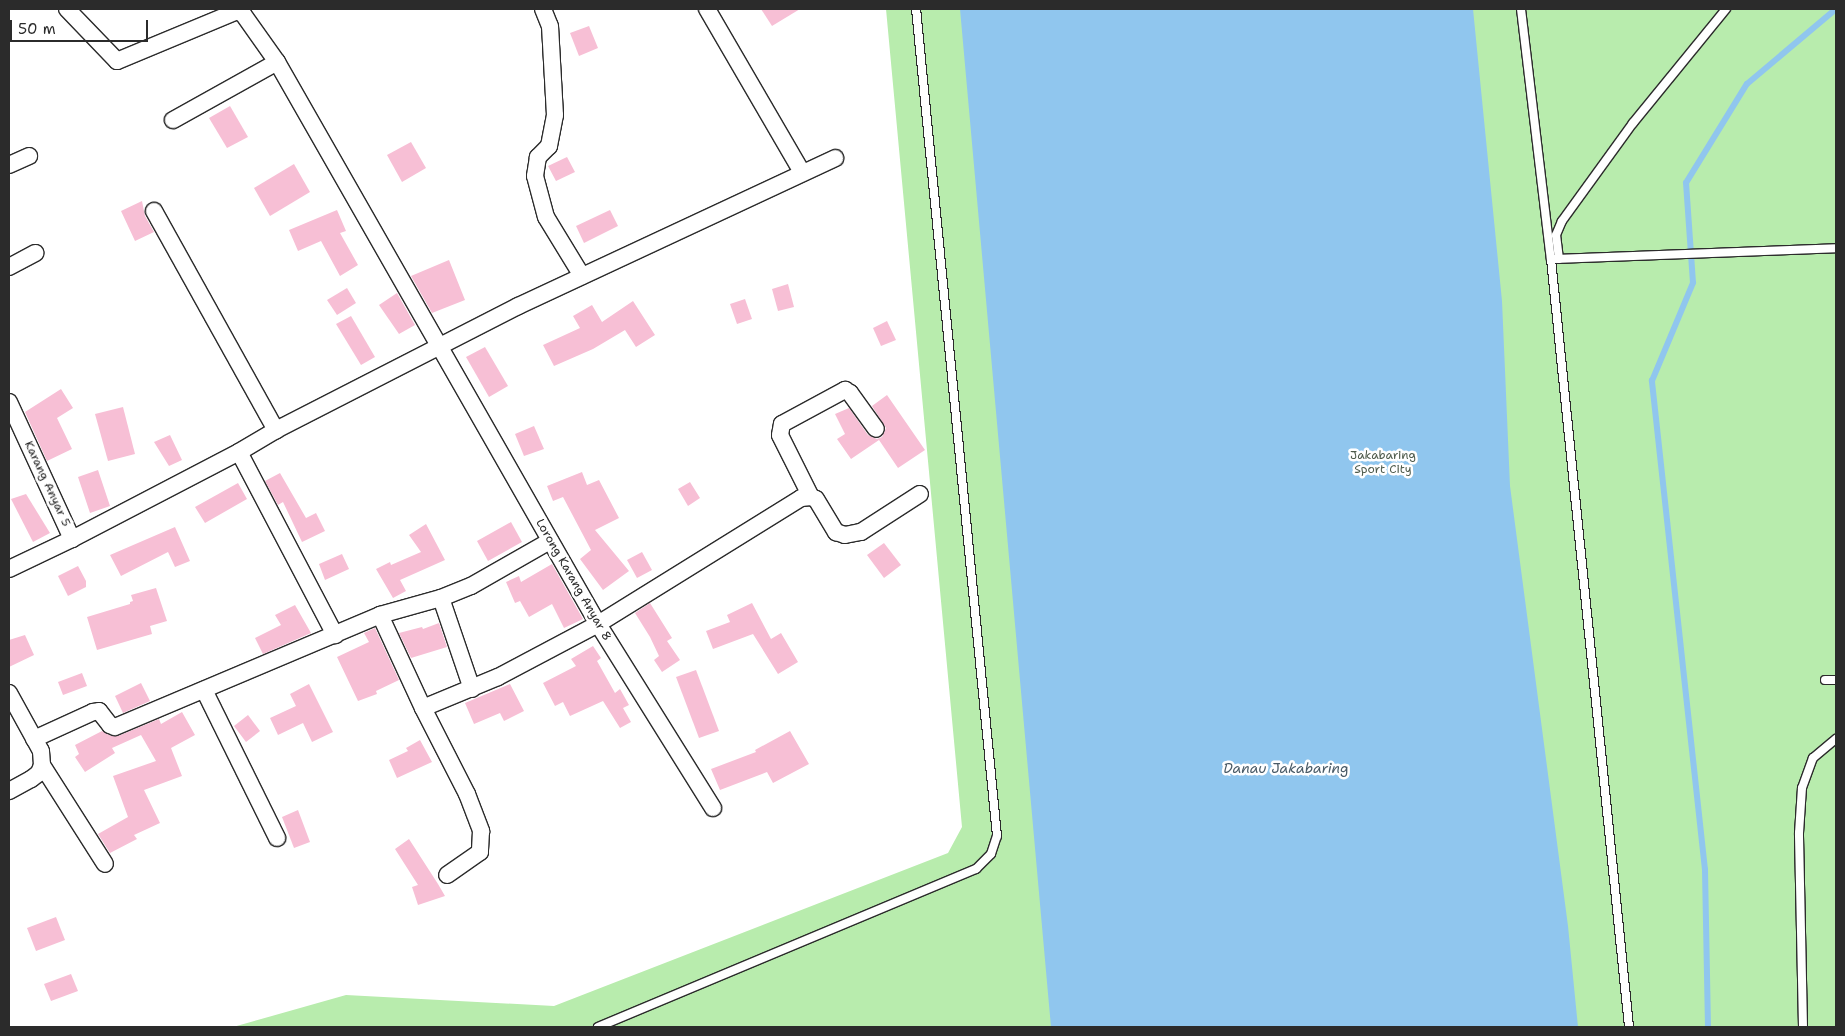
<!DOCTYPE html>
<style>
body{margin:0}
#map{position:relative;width:1845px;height:1036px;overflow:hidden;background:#fff;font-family:"Shantell Sans",sans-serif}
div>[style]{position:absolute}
.green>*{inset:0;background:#b8ecad}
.water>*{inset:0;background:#90c6ee}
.stream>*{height:5.5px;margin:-2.75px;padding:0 2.75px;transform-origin:2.75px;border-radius:2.75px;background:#90c6ee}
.building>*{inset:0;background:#f7bfd5}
.roads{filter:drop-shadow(1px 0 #2b2b2b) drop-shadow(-1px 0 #2b2b2b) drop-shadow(0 1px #2b2b2b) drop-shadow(0 -1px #2b2b2b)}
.lane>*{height:8px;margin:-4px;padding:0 4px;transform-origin:4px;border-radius:4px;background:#fff}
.street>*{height:16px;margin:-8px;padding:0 8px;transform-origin:8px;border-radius:8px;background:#fff}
span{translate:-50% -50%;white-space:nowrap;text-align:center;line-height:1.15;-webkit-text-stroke:5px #fff;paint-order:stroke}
.park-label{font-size:12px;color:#4e5b4c}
.street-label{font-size:12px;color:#2b2b2b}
.water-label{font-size:14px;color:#495a66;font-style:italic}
.frame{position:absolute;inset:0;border:10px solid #2b2b2b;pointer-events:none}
.scale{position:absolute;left:10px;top:20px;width:138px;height:22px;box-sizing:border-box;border:2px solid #2b2b2b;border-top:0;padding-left:6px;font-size:15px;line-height:18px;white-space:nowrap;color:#2b2b2b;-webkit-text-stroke:4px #fff;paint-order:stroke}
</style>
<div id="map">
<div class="green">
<i style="clip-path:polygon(886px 9px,1836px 9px,1836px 1027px,233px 1027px,346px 995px,554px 1006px,948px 853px,962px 827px)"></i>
</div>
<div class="water">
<i style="clip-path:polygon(960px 9px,1473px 9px,1502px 301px,1510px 486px,1568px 926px,1578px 1027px,1051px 1027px)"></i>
</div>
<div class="stream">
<i style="left:1708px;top:1027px;width:157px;rotate:-91.1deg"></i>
<i style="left:1705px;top:870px;width:492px;rotate:-96.2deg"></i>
<i style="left:1652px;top:381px;width:106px;rotate:-67.3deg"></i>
<i style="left:1693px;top:283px;width:100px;rotate:-94deg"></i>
<i style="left:1686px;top:183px;width:116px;rotate:-58.4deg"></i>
<i style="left:1747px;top:84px;width:116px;rotate:-40.1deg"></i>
</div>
<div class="building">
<i style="clip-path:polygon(761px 9px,800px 9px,772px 26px)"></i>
<i style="clip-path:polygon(589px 26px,598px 48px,579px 56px,570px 33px)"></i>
<i style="clip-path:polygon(230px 106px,248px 137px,227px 148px,209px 118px)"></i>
<i style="clip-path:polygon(411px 142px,426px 168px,402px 182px,387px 155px)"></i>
<i style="clip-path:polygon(567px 157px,575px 172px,556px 181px,548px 166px)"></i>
<i style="clip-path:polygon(294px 164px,310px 192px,270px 216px,254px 188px)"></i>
<i style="clip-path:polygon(142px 201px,145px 216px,154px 232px,135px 241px,121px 211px)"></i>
<i style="clip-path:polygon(337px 210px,346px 231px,340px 233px,358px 265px,340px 276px,321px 241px,298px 251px,289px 230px)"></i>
<i style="clip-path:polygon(610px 210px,618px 226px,584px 243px,576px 226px)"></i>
<i style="clip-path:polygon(449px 260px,465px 300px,432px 313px,411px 276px)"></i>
<i style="clip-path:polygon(788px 284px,794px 307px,778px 311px,772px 289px)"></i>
<i style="clip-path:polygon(347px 288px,356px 303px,337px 315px,327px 300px)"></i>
<i style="clip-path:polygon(397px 293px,415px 325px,399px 334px,379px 305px)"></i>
<i style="clip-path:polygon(745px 299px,752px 319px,737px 324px,730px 304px)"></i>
<i style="clip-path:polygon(633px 301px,655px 335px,636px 347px,625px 330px,593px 349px,554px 366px,543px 345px,580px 328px,573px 316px,592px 305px,602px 322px)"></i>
<i style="clip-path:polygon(351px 316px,375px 357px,361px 365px,336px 324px)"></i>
<i style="clip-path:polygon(887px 321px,896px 340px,881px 346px,873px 328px)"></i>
<i style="clip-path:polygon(485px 347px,508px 386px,489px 397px,466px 357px)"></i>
<i style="clip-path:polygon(61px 389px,73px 408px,57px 418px,72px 449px,47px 461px,25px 412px)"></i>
<i style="clip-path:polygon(887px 395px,925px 450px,898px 468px,879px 440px,851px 459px,837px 439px,845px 434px,835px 414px,849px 408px,868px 435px,877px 439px,882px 437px,886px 428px,872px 406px)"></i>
<i style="clip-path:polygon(123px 407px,135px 454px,108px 461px,95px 414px)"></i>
<i style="clip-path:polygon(534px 426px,544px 449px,524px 456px,515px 434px)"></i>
<i style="clip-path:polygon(170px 435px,182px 460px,169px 466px,154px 442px)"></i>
<i style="clip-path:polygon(98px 470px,110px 506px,90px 513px,78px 477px)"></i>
<i style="clip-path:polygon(582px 472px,587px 485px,599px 480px,619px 518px,595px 530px,629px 571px,603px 590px,580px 559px,591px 550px,563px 497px,553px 501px,547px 486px)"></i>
<i style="clip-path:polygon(280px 473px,306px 518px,316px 513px,325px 531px,302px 542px,283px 502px,278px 505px,265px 481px)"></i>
<i style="clip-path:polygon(690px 482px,700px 498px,688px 506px,678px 489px)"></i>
<i style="clip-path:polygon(238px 483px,247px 499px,205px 523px,195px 507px)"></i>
<i style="clip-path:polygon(26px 494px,50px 533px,33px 542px,11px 499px)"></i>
<i style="clip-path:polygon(511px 522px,522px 542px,488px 561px,477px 541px)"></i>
<i style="clip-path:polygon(426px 524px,445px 560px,400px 580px,406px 591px,393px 598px,376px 569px,390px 562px,391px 565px,421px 552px,409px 535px)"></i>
<i style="clip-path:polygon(175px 527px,190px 561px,175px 567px,168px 552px,121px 576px,110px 555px)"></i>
<i style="clip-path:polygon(884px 543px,901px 565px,884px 578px,867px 555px)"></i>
<i style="clip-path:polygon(642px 552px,652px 570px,637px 578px,627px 560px)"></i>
<i style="clip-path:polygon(342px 554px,349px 569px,325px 580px,319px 564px)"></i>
<i style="clip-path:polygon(552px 564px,583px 619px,564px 628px,552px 604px,529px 617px,520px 601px,515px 603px,506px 582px,519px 576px,521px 582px)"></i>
<i style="clip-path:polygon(78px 566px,86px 581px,86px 587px,68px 596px,58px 576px)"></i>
<i style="clip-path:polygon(156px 588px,167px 621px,150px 626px,152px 634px,97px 650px,87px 617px,130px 604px,130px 602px,133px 601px,131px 595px)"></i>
<i style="clip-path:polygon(650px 603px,672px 638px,667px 641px,680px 660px,662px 672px,654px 660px,659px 656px,650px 637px,635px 613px)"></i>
<i style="clip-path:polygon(752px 603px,771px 639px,781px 633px,798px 662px,778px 674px,753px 634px,713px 649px,706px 631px,730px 622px,727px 615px)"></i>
<i style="clip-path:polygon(295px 605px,311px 633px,263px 654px,255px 638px,281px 625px,275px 615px)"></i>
<i style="clip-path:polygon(439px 623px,447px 647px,411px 658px,399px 633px,422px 627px,423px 629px)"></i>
<i style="clip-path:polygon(375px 628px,399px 680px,376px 691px,377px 694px,358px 701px,337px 657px,369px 642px,364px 633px)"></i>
<i style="clip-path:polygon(25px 635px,34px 655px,9px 667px,9px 640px)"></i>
<i style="clip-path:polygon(593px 646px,601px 658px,597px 661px,615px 693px,620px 689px,629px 705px,623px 708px,631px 722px,620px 728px,603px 701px,570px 716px,563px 702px,555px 706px,543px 683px,576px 666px,571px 659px)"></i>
<i style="clip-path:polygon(696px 670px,719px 731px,699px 738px,676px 677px)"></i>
<i style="clip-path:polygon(82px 673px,87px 686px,63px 695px,58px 682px)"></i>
<i style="clip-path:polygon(141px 683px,150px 701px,123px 713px,115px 696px)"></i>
<i style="clip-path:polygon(309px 684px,333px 732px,312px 742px,303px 723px,278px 735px,270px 718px,296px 706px,290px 694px)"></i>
<i style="clip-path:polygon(510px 684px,524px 711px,504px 721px,500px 713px,474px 724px,465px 703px)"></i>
<i style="clip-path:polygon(182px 712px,195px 735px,171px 748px,182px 776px,144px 790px,160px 823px,134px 835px,137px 839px,110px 853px,98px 834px,128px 817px,113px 776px,156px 761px,141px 735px,112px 748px,115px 753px,85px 772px,75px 757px,79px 754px,75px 745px,102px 731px,111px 736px,118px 736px,159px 719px,161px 724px)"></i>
<i style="clip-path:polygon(248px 715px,260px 731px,246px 742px,234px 726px)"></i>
<i style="clip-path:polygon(790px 731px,809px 764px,773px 783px,767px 772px,720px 790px,711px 769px,756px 752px,755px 750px)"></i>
<i style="clip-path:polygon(420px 740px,432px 762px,397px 778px,389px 760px,408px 751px,406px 748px)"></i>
<i style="clip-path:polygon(298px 810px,310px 842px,294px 848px,282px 817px)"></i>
<i style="clip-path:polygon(409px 839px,438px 884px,445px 896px,418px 905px,412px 887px,418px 885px,395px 849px)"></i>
<i style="clip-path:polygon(56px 917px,65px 940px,36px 951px,27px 928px)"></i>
<i style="clip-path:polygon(71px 974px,78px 991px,51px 1001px,44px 984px)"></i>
</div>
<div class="roads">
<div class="lane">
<i style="left:1521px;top:9px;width:252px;rotate:83.2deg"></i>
<i style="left:1551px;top:259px;width:772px;rotate:84.2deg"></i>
<i style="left:1555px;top:259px;width:281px;rotate:-2.2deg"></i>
<i style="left:1559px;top:259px;width:24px;rotate:-97deg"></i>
<i style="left:1556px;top:235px;width:15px;rotate:-67deg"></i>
<i style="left:1562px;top:221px;width:121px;rotate:-54.1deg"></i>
<i style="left:1633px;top:123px;width:147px;rotate:-50.8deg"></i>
<i style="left:1825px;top:680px;width:11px"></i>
<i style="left:598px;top:1027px;width:410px;rotate:-22.7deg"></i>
<i style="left:976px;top:869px;width:21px;rotate:-45deg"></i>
<i style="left:991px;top:854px;width:19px;rotate:-72deg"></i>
<i style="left:997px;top:836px;width:831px;rotate:-95.59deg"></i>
<i style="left:1803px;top:1027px;width:194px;rotate:-91.2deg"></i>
<i style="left:1799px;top:833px;width:45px;rotate:-86.2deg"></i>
<i style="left:1802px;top:788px;width:32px;rotate:-70deg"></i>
<i style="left:1813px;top:758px;width:30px;rotate:-40deg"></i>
</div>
<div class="street">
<i style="left:67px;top:9px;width:72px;rotate:46.1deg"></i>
<i style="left:117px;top:61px;width:130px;rotate:-22.6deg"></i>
<i style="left:237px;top:11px;width:7px;rotate:27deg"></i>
<i style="left:243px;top:14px;width:59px;rotate:54.7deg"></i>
<i style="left:277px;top:62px;width:647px;rotate:60.27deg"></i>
<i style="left:598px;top:624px;width:217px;rotate:58deg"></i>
<i style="left:543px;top:9px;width:18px;rotate:68deg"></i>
<i style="left:550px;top:26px;width:89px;rotate:86.8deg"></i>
<i style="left:555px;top:115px;width:32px;rotate:101deg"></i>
<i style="left:549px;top:146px;width:16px;rotate:135deg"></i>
<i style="left:538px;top:157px;width:19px;rotate:99deg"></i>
<i style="left:535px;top:176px;width:42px;rotate:75deg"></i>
<i style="left:546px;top:217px;width:69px;rotate:58.6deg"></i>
<i style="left:707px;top:9px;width:189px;rotate:59.8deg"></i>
<i style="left:173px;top:120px;width:119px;rotate:-29.1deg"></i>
<i style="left:9px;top:165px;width:22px;rotate:-24deg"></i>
<i style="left:154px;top:211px;width:251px;rotate:60.9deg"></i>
<i style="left:9px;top:267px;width:30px;rotate:-28deg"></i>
<i style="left:9px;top:402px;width:151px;rotate:65.3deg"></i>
<i style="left:239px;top:452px;width:207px;rotate:62.3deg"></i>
<i style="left:811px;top:497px;width:69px;rotate:-116.6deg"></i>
<i style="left:780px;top:435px;width:11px;rotate:-80deg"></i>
<i style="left:782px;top:424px;width:72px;rotate:-28.4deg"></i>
<i style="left:845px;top:390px;width:6px;rotate:31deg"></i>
<i style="left:850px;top:393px;width:44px;rotate:54.2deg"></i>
<i style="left:9px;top:569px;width:70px;rotate:-25.5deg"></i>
<i style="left:72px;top:539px;width:188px;rotate:-27.5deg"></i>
<i style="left:239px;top:452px;width:43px;rotate:-30.7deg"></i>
<i style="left:276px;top:430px;width:272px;rotate:-27.1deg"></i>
<i style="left:518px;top:306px;width:350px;rotate:-25deg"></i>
<i style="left:441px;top:598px;width:96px;rotate:71.2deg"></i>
<i style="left:380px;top:615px;width:102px;rotate:65.2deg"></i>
<i style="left:423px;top:708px;width:97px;rotate:62.9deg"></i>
<i style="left:467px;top:794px;width:40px;rotate:69deg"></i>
<i style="left:481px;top:831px;width:21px;rotate:93deg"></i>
<i style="left:480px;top:852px;width:40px;rotate:145.1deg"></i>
<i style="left:204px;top:690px;width:165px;rotate:63.7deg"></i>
<i style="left:9px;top:693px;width:66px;rotate:61.1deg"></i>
<i style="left:41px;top:751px;width:14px;rotate:86deg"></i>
<i style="left:42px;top:765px;width:9px;rotate:111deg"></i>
<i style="left:39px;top:773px;width:10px;rotate:143deg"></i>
<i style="left:31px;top:779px;width:25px;rotate:151deg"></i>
<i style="left:423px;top:708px;width:81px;rotate:-22.5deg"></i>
<i style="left:498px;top:677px;width:113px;rotate:-27.9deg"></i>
<i style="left:598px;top:624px;width:239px;rotate:-31.8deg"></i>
<i style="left:801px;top:498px;width:10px;rotate:-6deg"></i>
<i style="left:811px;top:497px;width:5px;rotate:22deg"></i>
<i style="left:816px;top:499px;width:39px;rotate:59deg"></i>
<i style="left:836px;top:532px;width:9px;rotate:18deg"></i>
<i style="left:845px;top:535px;width:16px;rotate:-11deg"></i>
<i style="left:861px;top:532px;width:70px;rotate:-32.8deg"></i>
<i style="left:34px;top:739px;width:65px;rotate:-24.6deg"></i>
<i style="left:93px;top:712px;width:6px;rotate:-9deg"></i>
<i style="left:99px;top:711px;width:18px;rotate:52deg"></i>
<i style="left:110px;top:725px;width:5px;rotate:22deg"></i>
<i style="left:115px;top:727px;width:288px;rotate:-22.9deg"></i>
<i style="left:380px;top:615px;width:63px;rotate:-15.6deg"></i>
<i style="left:441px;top:598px;width:32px;rotate:-22deg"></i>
<i style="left:471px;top:586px;width:91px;rotate:-29.7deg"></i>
<i style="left:42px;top:765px;width:117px;rotate:57.5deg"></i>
</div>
</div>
<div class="park-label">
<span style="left:1383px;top:463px">Jakabaring<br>Sport City</span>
</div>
<div class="street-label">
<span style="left:47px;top:484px;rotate:65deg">Karang Anyar 5</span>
<span style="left:573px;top:580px;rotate:60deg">Lorong Karang Anyar 8</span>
</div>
<div class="water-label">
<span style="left:1286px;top:768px">Danau Jakabaring</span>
</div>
<div class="frame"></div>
<div class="scale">50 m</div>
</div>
